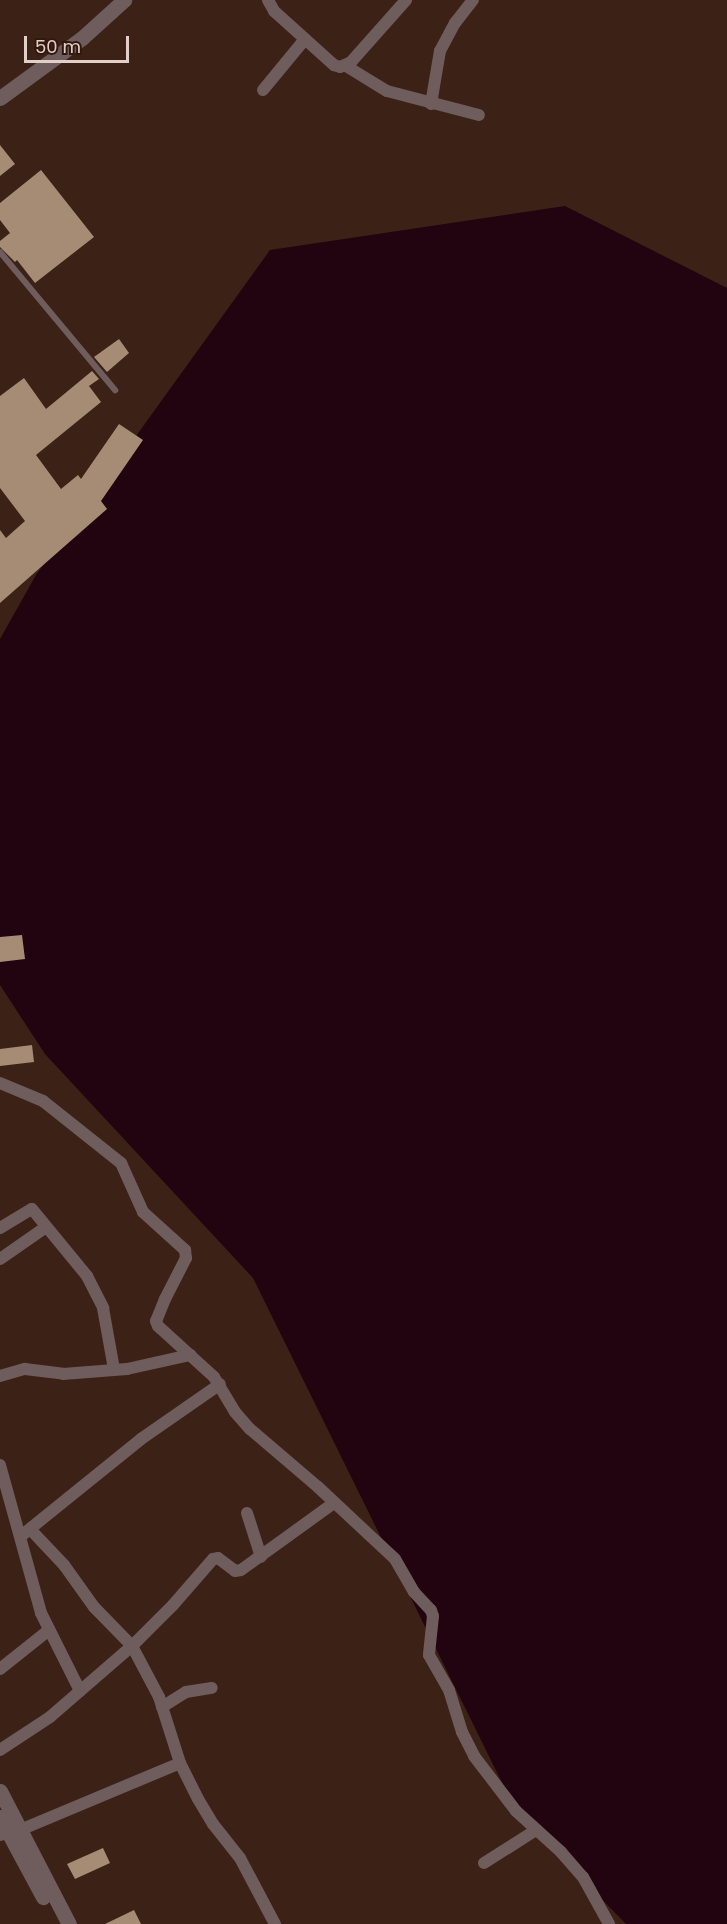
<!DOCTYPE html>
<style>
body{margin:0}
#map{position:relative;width:727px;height:1924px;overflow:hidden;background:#3c2116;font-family:Poppins,sans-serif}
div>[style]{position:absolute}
.water>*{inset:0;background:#210410}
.building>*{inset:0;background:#a68c75}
.service>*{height:6px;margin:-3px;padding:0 3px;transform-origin:3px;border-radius:3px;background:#6f5c5c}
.minor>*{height:12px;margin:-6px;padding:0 6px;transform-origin:6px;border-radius:6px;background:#6f5c5c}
.tertiary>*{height:15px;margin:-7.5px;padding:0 7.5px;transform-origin:7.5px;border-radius:7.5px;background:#6f5c5c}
span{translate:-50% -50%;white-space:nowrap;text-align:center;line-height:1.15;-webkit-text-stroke:6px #31170d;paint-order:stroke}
.scale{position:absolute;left:24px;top:36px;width:105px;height:27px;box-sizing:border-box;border:3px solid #e2cfc8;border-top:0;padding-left:8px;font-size:18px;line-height:21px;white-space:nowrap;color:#e2cfc8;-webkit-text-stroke:4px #31170d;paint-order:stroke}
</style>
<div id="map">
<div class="water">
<i style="clip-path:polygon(565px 206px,727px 288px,727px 1924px,626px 1924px,516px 1811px,253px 1278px,45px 1054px,0 985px,0 639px,36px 575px,270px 250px)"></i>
</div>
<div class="building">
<i style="clip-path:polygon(0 145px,15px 164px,0 176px)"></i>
<i style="clip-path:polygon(41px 170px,94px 237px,35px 283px,17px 260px,15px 262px,0 247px,0 241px,10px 233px,0 220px,0 203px)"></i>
<i style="clip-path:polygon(119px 339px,129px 353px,107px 372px,94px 357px)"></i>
<i style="clip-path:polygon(92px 371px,99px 379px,89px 386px,101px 402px,36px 455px,61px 489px,78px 475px,81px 479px,119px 424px,143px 440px,101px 501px,107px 509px,0 603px,0 530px,6px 538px,25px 521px,0 488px,0 396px,24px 378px,46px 409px)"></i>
<i style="clip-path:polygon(22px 935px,25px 959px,0 962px,0 937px)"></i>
<i style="clip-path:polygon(32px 1045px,34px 1062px,0 1066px,0 1049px)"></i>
<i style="clip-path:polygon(103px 1848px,110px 1863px,75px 1879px,67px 1864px)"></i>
<i style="clip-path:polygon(134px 1910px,141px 1924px,105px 1924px)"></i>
</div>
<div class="service">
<i style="left:0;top:252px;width:180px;rotate:50.2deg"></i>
</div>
<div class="minor">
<i style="left:268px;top:0;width:13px;rotate:61deg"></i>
<i style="left:274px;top:11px;width:81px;rotate:42deg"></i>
<i style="left:334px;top:65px;width:6px;rotate:18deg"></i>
<i style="left:340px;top:67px;width:12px;rotate:-24deg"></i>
<i style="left:351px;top:62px;width:83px;rotate:-48.4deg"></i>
<i style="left:346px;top:66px;width:48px;rotate:31.4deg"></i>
<i style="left:387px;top:91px;width:95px;rotate:14.6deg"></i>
<i style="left:263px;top:90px;width:66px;rotate:-50.5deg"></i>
<i style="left:431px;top:104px;width:54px;rotate:-80.4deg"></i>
<i style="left:440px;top:51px;width:32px;rotate:-62deg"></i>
<i style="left:455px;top:23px;width:29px;rotate:-52deg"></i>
<i style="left:0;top:1083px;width:47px;rotate:22.7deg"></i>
<i style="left:43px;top:1101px;width:100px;rotate:38.5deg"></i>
<i style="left:121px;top:1163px;width:54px;rotate:65.8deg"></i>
<i style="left:143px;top:1212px;width:57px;rotate:42.1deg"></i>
<i style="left:185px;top:1250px;width:8px;rotate:83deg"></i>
<i style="left:186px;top:1258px;width:46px;rotate:117.1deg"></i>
<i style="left:165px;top:1299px;width:24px;rotate:112deg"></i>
<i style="left:156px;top:1321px;width:5px;rotate:68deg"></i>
<i style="left:158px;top:1326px;width:76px;rotate:42.3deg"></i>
<i style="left:214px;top:1377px;width:41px;rotate:59deg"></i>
<i style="left:235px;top:1412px;width:23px;rotate:49deg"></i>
<i style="left:250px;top:1429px;width:89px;rotate:40.5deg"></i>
<i style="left:318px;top:1487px;width:105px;rotate:43.1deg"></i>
<i style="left:395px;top:1559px;width:38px;rotate:60deg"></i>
<i style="left:414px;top:1592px;width:25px;rotate:47deg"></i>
<i style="left:431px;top:1610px;width:6px;rotate:72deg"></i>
<i style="left:433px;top:1616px;width:39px;rotate:96deg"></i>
<i style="left:429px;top:1655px;width:40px;rotate:60.3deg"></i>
<i style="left:449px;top:1690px;width:44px;rotate:72.8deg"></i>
<i style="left:462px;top:1732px;width:27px;rotate:63deg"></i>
<i style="left:474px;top:1756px;width:69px;rotate:52.6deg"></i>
<i style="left:516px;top:1811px;width:61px;rotate:42.3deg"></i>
<i style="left:561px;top:1852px;width:33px;rotate:49deg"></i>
<i style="left:583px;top:1877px;width:54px;rotate:61deg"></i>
<i style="left:0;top:1228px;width:37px;rotate:-31deg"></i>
<i style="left:32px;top:1209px;width:87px;rotate:50.6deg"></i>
<i style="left:87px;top:1276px;width:36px;rotate:63deg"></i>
<i style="left:103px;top:1308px;width:62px;rotate:79.8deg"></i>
<i style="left:0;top:1259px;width:56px;rotate:-34.8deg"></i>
<i style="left:0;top:1376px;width:26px;rotate:-16deg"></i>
<i style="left:25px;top:1369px;width:38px;rotate:7deg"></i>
<i style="left:63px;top:1374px;width:64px;rotate:-4.5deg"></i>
<i style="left:127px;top:1369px;width:65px;rotate:-12.5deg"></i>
<i style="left:0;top:1465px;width:154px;rotate:74.5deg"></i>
<i style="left:41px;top:1613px;width:87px;rotate:63.4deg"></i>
<i style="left:247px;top:1513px;width:46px;rotate:72.3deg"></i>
<i style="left:30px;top:1529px;width:50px;rotate:46.6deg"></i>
<i style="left:64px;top:1565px;width:52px;rotate:54.5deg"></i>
<i style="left:94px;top:1607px;width:54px;rotate:45.7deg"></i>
<i style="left:132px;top:1646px;width:58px;rotate:62.1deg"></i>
<i style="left:159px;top:1697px;width:69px;rotate:72.3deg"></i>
<i style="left:180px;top:1763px;width:40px;rotate:63.4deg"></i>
<i style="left:198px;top:1799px;width:29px;rotate:59deg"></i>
<i style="left:213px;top:1824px;width:43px;rotate:51.5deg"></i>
<i style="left:240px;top:1858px;width:75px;rotate:62.1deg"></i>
<i style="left:21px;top:1536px;width:154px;rotate:-38.9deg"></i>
<i style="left:141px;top:1439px;width:96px;rotate:-34.8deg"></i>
<i style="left:0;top:1669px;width:63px;rotate:-38.5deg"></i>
<i style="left:162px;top:1707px;width:28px;rotate:-32deg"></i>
<i style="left:186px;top:1692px;width:26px;rotate:-9deg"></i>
<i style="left:0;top:1750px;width:60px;rotate:-33.4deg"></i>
<i style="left:50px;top:1717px;width:108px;rotate:-40.9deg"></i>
<i style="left:132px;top:1646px;width:58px;rotate:-45deg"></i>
<i style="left:173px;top:1605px;width:61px;rotate:-49deg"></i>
<i style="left:213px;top:1559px;width:5px;rotate:-11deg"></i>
<i style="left:218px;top:1558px;width:21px;rotate:37deg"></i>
<i style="left:235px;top:1571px;width:6px;rotate:-9deg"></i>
<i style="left:241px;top:1570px;width:115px;rotate:-35.8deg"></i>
<i style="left:0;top:1835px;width:21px;rotate:-14deg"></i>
<i style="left:20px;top:1830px;width:173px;rotate:-22.7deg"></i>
<i style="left:484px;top:1863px;width:62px;rotate:-32.4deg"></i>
</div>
<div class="tertiary">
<i style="left:0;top:98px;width:102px;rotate:-36.2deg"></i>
<i style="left:82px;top:38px;width:57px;rotate:-42.1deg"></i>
<i style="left:0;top:1791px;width:150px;rotate:62.6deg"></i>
<i style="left:0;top:1817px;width:91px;rotate:61.7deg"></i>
</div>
<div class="scale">50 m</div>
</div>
